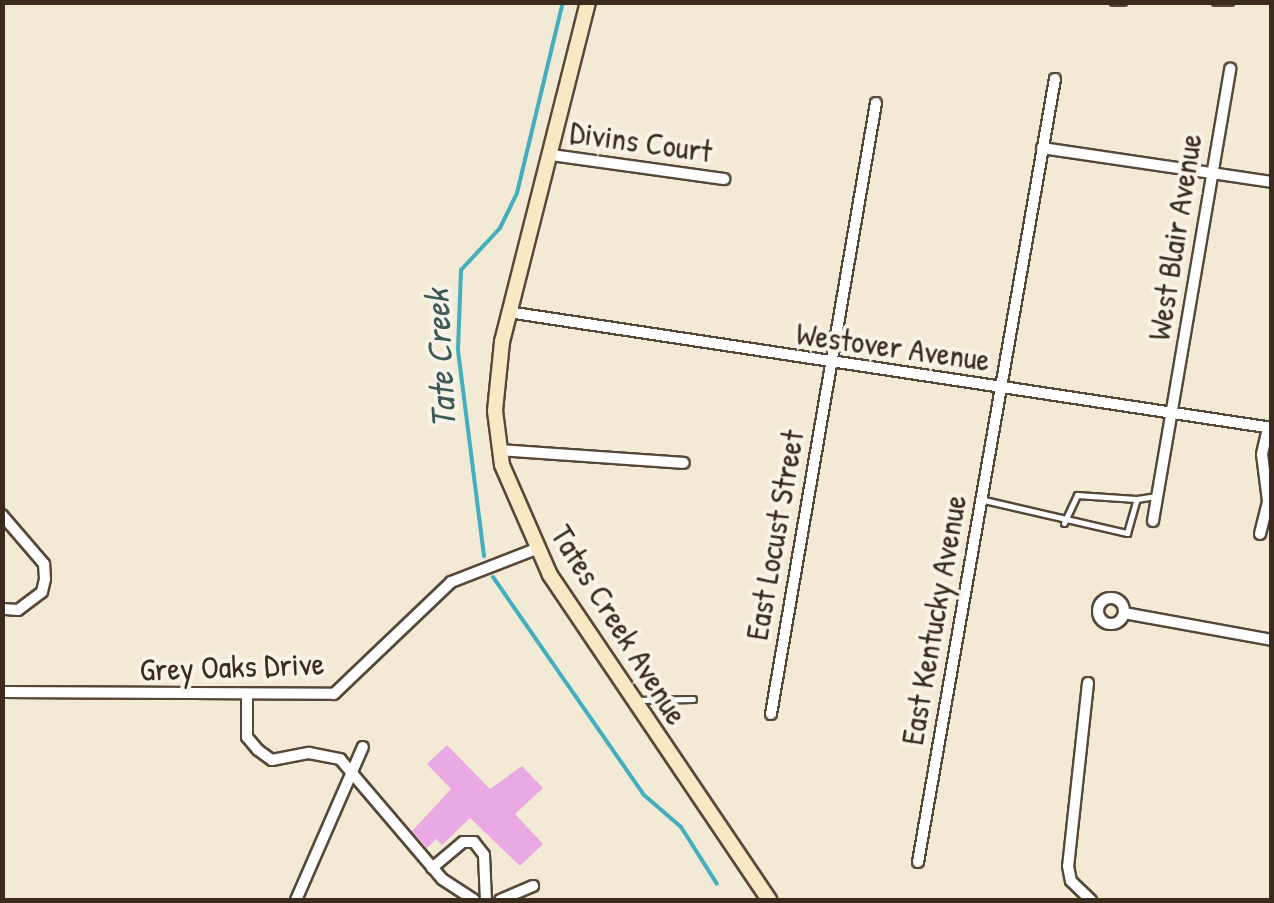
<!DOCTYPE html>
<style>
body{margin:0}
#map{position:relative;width:1274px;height:903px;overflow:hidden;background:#f3ead5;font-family:"Patrick Hand",sans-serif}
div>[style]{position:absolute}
.stream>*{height:4px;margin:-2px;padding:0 2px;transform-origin:2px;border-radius:2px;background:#42afbf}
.building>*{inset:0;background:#eaa9e2}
.roads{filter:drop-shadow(2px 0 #574739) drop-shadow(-2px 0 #574739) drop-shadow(0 2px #574739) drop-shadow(0 -2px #574739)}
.service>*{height:5px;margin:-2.5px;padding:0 2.5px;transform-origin:2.5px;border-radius:2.5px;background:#fff}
.minor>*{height:10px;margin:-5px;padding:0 5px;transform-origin:5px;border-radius:5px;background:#fff}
.minor>.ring{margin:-5px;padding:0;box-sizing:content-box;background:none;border:10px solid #fff;border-radius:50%}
.secondary>*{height:14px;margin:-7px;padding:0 7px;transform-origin:7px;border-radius:7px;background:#f8e8c3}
span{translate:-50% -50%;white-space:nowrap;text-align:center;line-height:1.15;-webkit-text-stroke:8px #f7f3e8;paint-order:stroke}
.street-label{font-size:32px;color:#3b2a1e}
.water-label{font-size:35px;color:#3d5956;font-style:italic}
.frame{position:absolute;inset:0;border:5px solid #3b2a1e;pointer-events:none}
</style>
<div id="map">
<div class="stream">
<i style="left:484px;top:556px;width:209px;rotate:-97.2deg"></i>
<i style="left:458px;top:349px;width:79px;rotate:-87.8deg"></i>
<i style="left:461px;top:270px;width:57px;rotate:-47.1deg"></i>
<i style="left:500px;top:228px;width:39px;rotate:-64deg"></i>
<i style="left:517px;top:193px;width:196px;rotate:-76.5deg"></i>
<i style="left:493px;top:577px;width:265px;rotate:55.3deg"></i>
<i style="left:644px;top:795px;width:49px;rotate:40.9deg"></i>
<i style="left:681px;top:827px;width:67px;rotate:57.7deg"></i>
</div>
<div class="building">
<i style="clip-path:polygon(447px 745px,490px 789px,522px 766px,543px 788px,515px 814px,543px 844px,520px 866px,470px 818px,442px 845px,436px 839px,427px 848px,412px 831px,451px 789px,427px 764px)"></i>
</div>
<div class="roads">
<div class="service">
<i style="left:1113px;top:2px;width:10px"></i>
<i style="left:1215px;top:2px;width:15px"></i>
<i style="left:984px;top:500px;width:147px;rotate:13deg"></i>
<i style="left:1127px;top:533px;width:35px;rotate:-74deg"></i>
<i style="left:1137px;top:499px;width:20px;rotate:-9deg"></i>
<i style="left:1064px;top:523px;width:31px;rotate:-65deg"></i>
<i style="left:1077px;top:495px;width:59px;rotate:3.9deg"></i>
<i style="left:636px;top:700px;width:57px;rotate:-1deg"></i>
</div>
<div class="minor">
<i style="left:1042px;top:148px;width:232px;rotate:8.4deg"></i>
<i style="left:551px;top:155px;width:175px;rotate:7.9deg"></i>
<i style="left:508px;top:312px;width:773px;rotate:8.63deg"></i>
<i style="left:500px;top:450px;width:184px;rotate:4deg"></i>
<i style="left:2px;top:515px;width:65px;rotate:49.4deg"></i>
<i style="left:44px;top:564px;width:15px;rotate:86deg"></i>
<i style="left:45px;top:579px;width:13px;rotate:103deg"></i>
<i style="left:42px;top:592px;width:30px;rotate:143deg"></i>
<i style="left:18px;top:610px;width:16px;rotate:-176deg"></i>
<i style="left:1153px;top:521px;width:459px;rotate:-80.3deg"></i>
<i style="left:1260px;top:534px;width:34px;rotate:-76deg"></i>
<i style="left:1268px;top:501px;width:47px;rotate:-97.3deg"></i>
<i style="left:1262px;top:454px;width:27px;rotate:-77deg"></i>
<i class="ring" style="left:1098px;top:598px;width:16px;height:16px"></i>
<i style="left:1124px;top:613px;width:150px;rotate:10.3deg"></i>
<i style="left:1088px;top:683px;width:184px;rotate:96.2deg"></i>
<i style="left:1068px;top:866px;width:15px;rotate:79deg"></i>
<i style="left:1071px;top:881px;width:28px;rotate:44deg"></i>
<i style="left:2px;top:692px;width:332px;rotate:0.3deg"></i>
<i style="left:334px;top:694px;width:162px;rotate:-43.7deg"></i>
<i style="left:451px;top:582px;width:91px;rotate:-21.2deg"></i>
<i style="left:247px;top:696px;width:41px;rotate:90deg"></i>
<i style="left:247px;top:737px;width:17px;rotate:50deg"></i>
<i style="left:258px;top:750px;width:17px;rotate:36deg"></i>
<i style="left:272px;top:760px;width:38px;rotate:-11deg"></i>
<i style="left:309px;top:753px;width:32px;rotate:11deg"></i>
<i style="left:340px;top:759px;width:157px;rotate:49.6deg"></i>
<i style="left:442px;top:879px;width:38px;rotate:33deg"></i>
<i style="left:771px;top:714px;width:620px;rotate:-80.25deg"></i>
<i style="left:918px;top:862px;width:795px;rotate:-80.08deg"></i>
<i style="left:432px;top:868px;width:40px;rotate:-40deg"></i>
<i style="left:463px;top:842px;width:11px"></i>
<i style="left:474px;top:842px;width:16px;rotate:52deg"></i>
<i style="left:484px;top:855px;width:45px;rotate:87.5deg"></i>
<i style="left:296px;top:900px;width:167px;rotate:-66.4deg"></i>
<i style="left:500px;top:900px;width:36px;rotate:-23deg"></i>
</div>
<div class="secondary">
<i style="left:588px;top:2px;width:351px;rotate:104.2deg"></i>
<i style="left:502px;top:342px;width:69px;rotate:95.8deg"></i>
<i style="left:495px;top:411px;width:54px;rotate:82.6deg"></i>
<i style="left:502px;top:465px;width:120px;rotate:66.4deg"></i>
<i style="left:550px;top:575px;width:392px;rotate:56deg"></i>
</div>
</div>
<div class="street-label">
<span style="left:641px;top:142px;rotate:8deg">Divins Court</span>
<span style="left:1175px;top:237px;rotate:-81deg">West Blair Avenue</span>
<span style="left:893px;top:347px;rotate:8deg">Westover Avenue</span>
<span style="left:775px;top:535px;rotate:-80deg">East Locust Street</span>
<span style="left:934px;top:620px;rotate:-80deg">East Kentucky Avenue</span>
<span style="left:619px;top:625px;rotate:58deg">Tates Creek Avenue</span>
<span style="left:232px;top:667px;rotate:-2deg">Grey Oaks Drive</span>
</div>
<div class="water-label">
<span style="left:440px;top:359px;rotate:-93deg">Tate Creek</span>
</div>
<div class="frame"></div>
</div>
